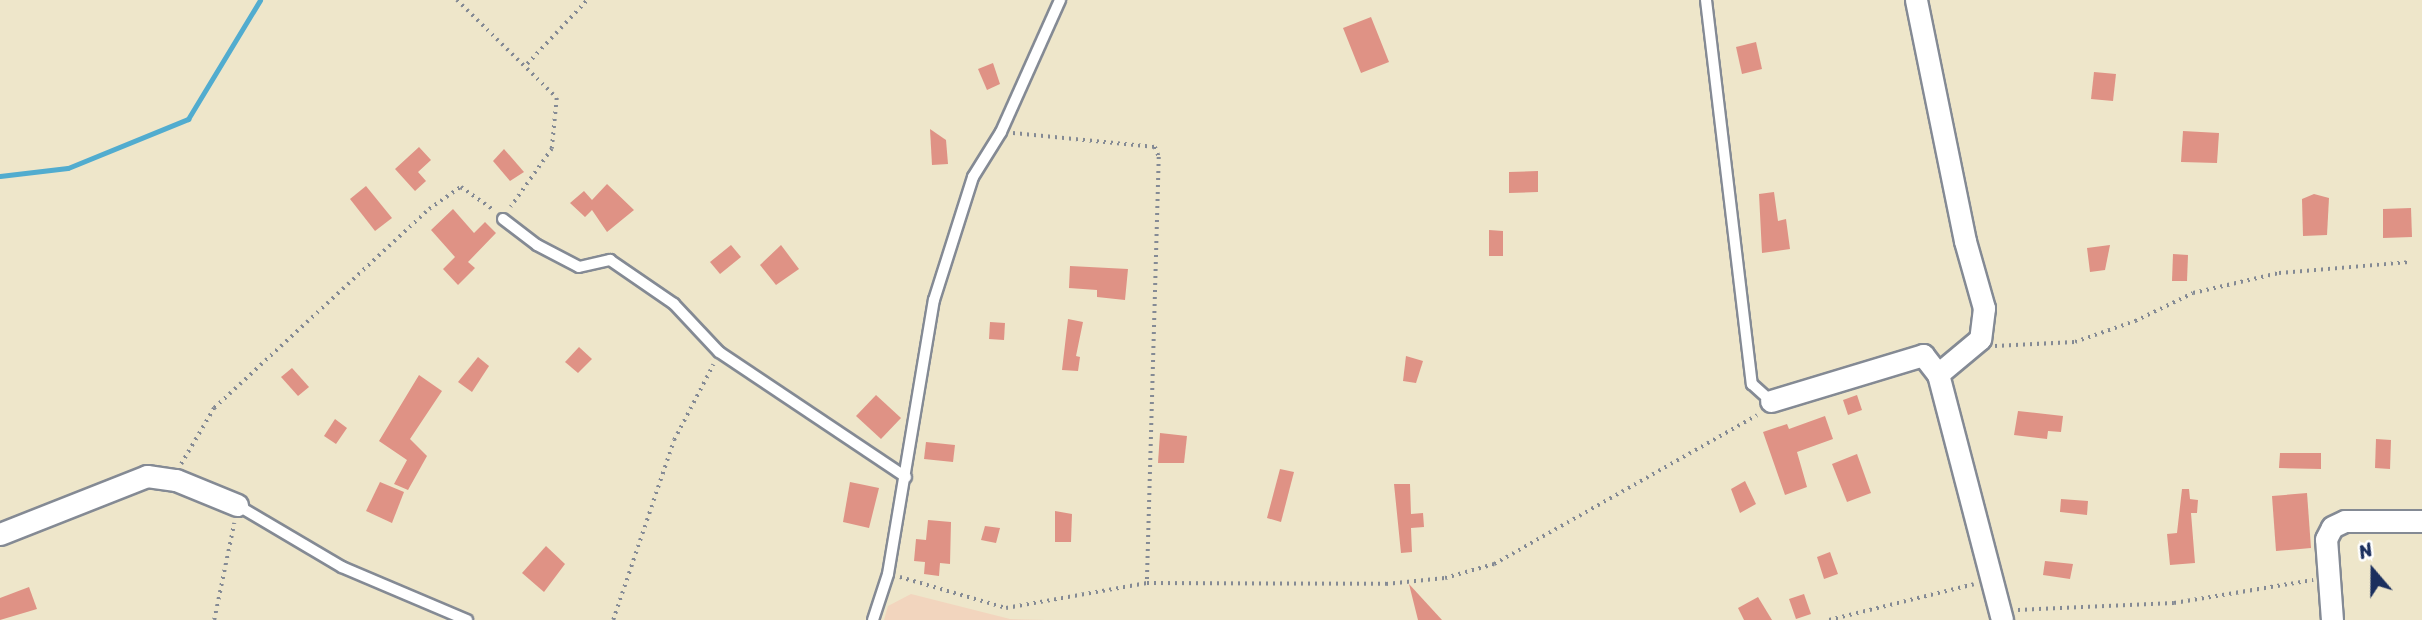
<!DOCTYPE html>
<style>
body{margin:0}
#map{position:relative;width:2422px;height:620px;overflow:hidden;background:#eee6ca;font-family:Sriracha,sans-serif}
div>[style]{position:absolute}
.built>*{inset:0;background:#f2d5be}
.stream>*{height:5px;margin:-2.5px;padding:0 2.5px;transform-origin:2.5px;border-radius:2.5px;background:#51accf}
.building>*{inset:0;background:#df9285}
.path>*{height:3.5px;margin-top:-1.75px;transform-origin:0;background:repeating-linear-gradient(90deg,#848a94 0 2px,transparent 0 7px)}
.roads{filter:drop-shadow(2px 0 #848a94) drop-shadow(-2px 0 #848a94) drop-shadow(0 2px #848a94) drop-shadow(0 -2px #848a94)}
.service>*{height:10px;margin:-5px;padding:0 5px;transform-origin:5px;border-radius:5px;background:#fff}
.minor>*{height:21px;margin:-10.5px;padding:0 10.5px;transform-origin:10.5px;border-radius:10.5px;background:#fff}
span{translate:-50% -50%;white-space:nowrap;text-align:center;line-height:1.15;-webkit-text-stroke:7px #fff;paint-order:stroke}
.north{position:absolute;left:2338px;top:536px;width:70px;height:70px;-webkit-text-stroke:5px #fff;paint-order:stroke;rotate:340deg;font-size:19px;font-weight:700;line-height:28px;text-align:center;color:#1b2f5e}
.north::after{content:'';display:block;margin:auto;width:24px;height:32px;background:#1b2f5e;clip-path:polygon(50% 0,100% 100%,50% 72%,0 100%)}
</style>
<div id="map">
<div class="built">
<i style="clip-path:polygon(911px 594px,1010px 619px,1046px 620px,884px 620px,888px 606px)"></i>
</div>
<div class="stream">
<i style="left:0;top:176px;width:68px;rotate:-6.7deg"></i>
<i style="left:68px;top:168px;width:130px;rotate:-22.2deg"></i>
<i style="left:188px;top:119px;width:139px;rotate:-58.8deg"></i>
</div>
<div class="building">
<i style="clip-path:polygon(1371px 17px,1389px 62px,1361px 73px,1343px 28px)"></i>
<i style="clip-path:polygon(1756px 42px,1762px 69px,1742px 74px,1736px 47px)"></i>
<i style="clip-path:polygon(993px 63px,1000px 84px,987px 90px,978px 69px)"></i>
<i style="clip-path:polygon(2094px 72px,2116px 74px,2113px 101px,2091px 99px)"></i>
<i style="clip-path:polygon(930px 129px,946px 140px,948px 164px,932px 165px)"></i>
<i style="clip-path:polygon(2183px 131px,2219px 133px,2217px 163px,2181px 162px)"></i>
<i style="clip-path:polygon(419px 147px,431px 160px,418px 172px,426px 181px,415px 191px,395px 169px)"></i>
<i style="clip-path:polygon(504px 149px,524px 172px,510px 181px,493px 161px)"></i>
<i style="clip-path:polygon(1538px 171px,1538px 192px,1509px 193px,1509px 172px)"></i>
<i style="clip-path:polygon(607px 184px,634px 210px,607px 232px,592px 210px,585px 217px,570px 203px,584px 191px,592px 200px)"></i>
<i style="clip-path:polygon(366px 186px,392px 218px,375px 231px,350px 199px)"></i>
<i style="clip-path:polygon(1774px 192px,1778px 221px,1786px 219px,1790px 249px,1762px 253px,1759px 194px)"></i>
<i style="clip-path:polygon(2314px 194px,2329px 198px,2327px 235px,2303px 236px,2302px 199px)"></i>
<i style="clip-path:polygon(2411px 208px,2412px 237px,2383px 238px,2383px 209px)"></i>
<i style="clip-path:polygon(453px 209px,474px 233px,485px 222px,496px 233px,468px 262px,475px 268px,458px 285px,443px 269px,455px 257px,431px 230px)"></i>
<i style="clip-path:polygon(1489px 230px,1503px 231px,1503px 256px,1489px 256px)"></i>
<i style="clip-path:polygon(731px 245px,741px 257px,720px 274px,710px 262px)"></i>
<i style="clip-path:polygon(781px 245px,799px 269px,776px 285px,760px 265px)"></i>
<i style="clip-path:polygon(2110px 245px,2105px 270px,2090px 272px,2087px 248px)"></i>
<i style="clip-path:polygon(2173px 254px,2188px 255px,2187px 281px,2172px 281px)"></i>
<i style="clip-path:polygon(1070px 266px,1128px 269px,1125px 300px,1097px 297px,1097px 290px,1069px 288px)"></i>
<i style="clip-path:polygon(1068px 319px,1083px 322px,1076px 356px,1080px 357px,1078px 371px,1062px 370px)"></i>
<i style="clip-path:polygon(990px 322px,1005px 323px,1004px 340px,989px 339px)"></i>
<i style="clip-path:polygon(579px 347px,592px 359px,578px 373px,565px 362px)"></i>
<i style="clip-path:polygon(1406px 356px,1423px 361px,1416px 383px,1403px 381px)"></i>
<i style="clip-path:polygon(478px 357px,489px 366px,472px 392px,458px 382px)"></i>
<i style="clip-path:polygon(292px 368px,309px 387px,298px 396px,281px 377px)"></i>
<i style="clip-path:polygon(419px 375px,442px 391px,410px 439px,427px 456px,408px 490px,394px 484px,407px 460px,379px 441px)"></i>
<i style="clip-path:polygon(876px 395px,901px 418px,881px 439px,856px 416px)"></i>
<i style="clip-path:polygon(1857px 395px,1862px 410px,1848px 415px,1843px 400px)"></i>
<i style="clip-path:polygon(2018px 411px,2063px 416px,2061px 432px,2048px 431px,2047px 439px,2014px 435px)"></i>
<i style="clip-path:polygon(1825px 416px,1833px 439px,1797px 452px,1807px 487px,1785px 495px,1763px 432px,1787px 424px,1789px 429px)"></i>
<i style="clip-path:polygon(335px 419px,347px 428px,336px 444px,324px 436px)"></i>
<i style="clip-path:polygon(1160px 433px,1187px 436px,1184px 463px,1158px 463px)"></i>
<i style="clip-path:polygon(2376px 439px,2391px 440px,2390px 469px,2375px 468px)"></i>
<i style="clip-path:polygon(926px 442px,955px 445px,953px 462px,924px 459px)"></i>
<i style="clip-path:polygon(2280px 453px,2321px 453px,2321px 469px,2279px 468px)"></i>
<i style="clip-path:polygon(1857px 454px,1871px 493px,1847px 502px,1832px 464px)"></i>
<i style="clip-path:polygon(1280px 469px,1294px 472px,1281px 522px,1267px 518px)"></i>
<i style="clip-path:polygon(1745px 481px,1756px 504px,1740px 513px,1731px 489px)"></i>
<i style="clip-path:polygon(380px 482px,404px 492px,392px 523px,366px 511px)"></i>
<i style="clip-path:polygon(850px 482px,879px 488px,869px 528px,843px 522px)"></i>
<i style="clip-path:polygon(1394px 484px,1410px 484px,1411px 514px,1423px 513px,1424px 527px,1411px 528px,1412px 552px,1401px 553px)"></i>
<i style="clip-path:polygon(2182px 489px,2189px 489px,2190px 499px,2198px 500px,2197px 513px,2191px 513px,2195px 563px,2170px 565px,2167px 534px,2177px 533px)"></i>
<i style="clip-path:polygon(2307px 493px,2311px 548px,2276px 551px,2272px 496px)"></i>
<i style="clip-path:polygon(2061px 499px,2088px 501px,2087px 515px,2060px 512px)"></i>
<i style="clip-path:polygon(1055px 511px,1072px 514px,1071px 542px,1055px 542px)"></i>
<i style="clip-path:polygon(928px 520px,951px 522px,950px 564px,940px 563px,939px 576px,924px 574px,925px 562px,914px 561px,916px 539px,926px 540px)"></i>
<i style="clip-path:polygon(985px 526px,1000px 528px,996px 543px,981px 540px)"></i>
<i style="clip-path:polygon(546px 546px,565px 564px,544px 592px,522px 573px)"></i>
<i style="clip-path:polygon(1830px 552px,1838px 574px,1824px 579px,1817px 557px)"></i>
<i style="clip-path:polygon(2045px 561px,2073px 564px,2070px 579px,2043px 575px)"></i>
<i style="clip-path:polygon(1409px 584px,1442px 620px,1418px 620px)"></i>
<i style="clip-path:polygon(29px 587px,37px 609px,0 620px,0 598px)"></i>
<i style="clip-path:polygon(1804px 594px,1811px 614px,1796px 619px,1789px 599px)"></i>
<i style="clip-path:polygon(1758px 597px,1772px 620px,1744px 620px,1738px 608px)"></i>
</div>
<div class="path">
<i style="left:457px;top:0;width:140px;rotate:44.4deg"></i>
<i style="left:557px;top:98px;width:51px;rotate:95.6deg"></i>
<i style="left:552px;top:149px;width:71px;rotate:125.3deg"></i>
<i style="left:527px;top:64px;width:88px;rotate:-46.8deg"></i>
<i style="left:1013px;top:133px;width:143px;rotate:5.6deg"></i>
<i style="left:1155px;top:147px;width:11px;rotate:68deg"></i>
<i style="left:1159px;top:157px;width:426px;rotate:91.6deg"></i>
<i style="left:1995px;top:346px;width:80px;rotate:-2.9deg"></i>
<i style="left:2075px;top:342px;width:64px;rotate:-19.3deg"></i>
<i style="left:2135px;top:321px;width:64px;rotate:-25.8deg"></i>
<i style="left:2193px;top:293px;width:88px;rotate:-13.1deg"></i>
<i style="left:2279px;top:273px;width:130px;rotate:-4.8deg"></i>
<i style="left:181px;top:464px;width:65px;rotate:-59.5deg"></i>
<i style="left:214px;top:408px;width:293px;rotate:-42.8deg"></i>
<i style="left:429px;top:209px;width:39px;rotate:-35deg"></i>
<i style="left:461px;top:187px;width:39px;rotate:35deg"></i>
<i style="left:900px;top:577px;width:110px;rotate:16.3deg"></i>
<i style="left:1006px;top:608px;width:143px;rotate:-10.1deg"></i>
<i style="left:1147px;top:583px;width:239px;rotate:0.2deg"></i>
<i style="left:1386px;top:584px;width:59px;rotate:-5.8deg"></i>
<i style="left:1445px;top:578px;width:51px;rotate:-15.9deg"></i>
<i style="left:1494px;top:564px;width:302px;rotate:-29.5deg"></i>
<i style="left:2018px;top:610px;width:156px;rotate:-2.6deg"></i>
<i style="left:2174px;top:603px;width:141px;rotate:-9.4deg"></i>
<i style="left:214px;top:620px;width:99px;rotate:-78.3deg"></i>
<i style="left:613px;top:620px;width:190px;rotate:-71.3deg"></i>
<i style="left:674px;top:440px;width:85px;rotate:-62.5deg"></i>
<i style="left:1829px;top:620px;width:149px;rotate:-13.9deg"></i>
</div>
<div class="roads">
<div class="service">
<i style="left:1706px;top:0;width:387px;rotate:83.2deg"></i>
<i style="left:1752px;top:384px;width:25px;rotate:42deg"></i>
<i style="left:503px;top:219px;width:43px;rotate:37.4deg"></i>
<i style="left:537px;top:245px;width:47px;rotate:27.6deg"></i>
<i style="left:579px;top:267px;width:32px;rotate:-13deg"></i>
<i style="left:610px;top:260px;width:78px;rotate:34.5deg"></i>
<i style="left:674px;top:304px;width:66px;rotate:46.8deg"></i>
<i style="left:719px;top:352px;width:225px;rotate:33.8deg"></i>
<i style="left:237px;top:505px;width:122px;rotate:30.6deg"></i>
<i style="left:342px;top:567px;width:136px;rotate:23deg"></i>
<i style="left:873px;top:620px;width:48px;rotate:-71.9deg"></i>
<i style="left:888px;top:574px;width:278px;rotate:-80.5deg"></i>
<i style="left:934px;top:300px;width:129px;rotate:-72.4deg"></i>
<i style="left:973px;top:177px;width:53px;rotate:-58.1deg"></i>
<i style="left:1001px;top:132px;width:145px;rotate:-65.9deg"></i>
</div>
<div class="minor">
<i style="left:1916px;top:0;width:246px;rotate:78.5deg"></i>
<i style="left:1965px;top:241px;width:70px;rotate:74.2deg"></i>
<i style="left:1984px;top:308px;width:31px;rotate:97deg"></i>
<i style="left:1980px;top:339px;width:55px;rotate:140.2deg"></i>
<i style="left:1771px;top:401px;width:159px;rotate:-16.8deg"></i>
<i style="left:1923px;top:355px;width:24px;rotate:52deg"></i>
<i style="left:1938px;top:374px;width:254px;rotate:75.4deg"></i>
<i style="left:0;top:534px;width:158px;rotate:-21.5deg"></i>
<i style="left:147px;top:476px;width:29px;rotate:8deg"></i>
<i style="left:176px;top:480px;width:66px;rotate:22.3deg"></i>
<i style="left:2332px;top:620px;width:81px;rotate:-94.2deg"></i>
<i style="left:2326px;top:539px;width:13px;rotate:-63deg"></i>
<i style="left:2332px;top:527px;width:14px;rotate:-25deg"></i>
<i style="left:2345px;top:521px;width:77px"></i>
</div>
</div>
<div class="north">N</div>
</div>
